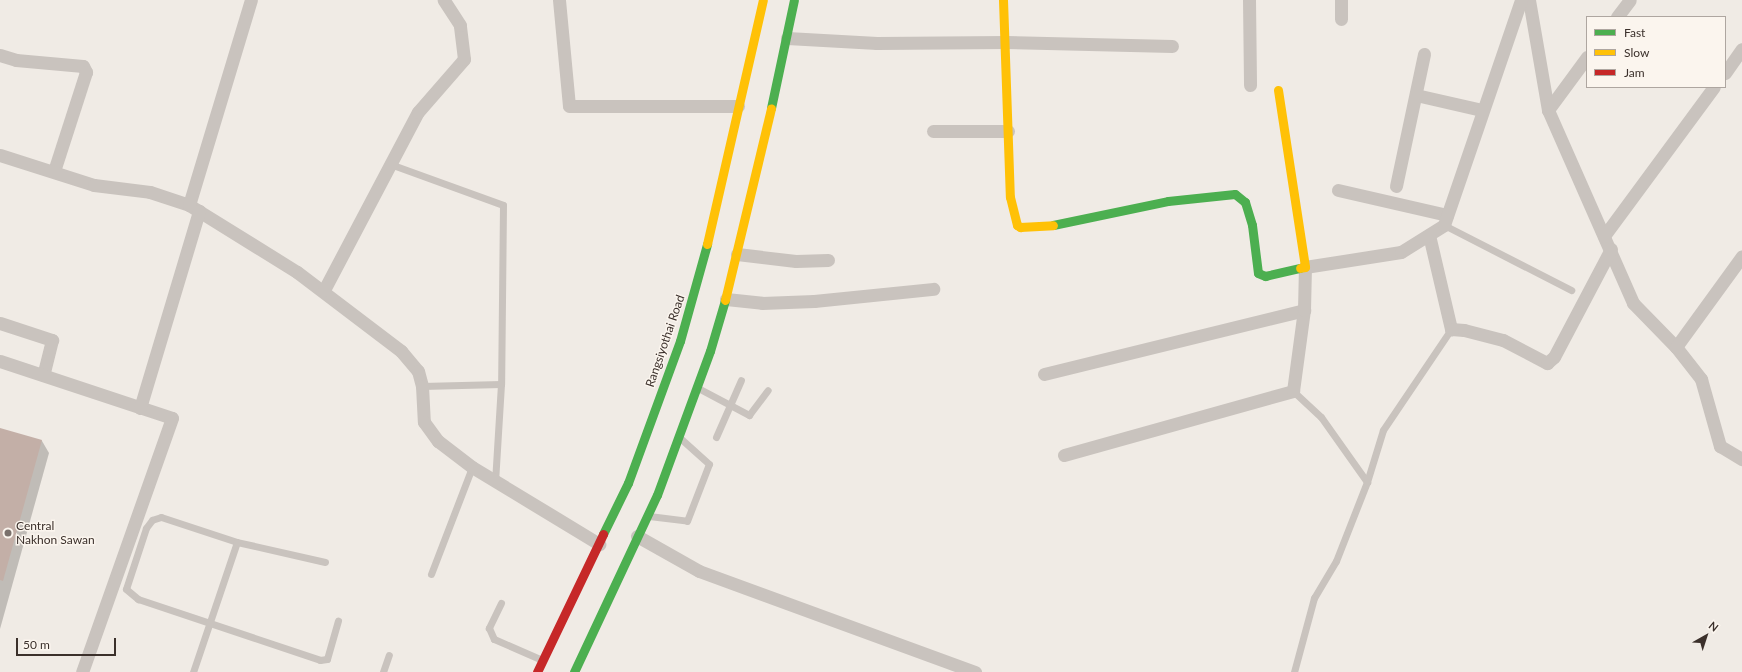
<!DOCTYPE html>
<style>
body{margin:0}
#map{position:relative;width:1742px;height:672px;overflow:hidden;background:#f0ebe5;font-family:Lato,sans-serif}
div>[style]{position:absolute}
.shadow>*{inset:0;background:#0003}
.building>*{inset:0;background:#c3afa7}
.lane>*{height:7px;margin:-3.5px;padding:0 3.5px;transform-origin:3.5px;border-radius:3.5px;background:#c9c3be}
.street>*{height:13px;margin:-6.5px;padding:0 6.5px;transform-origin:6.5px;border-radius:6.5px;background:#c9c3be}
.fast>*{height:9px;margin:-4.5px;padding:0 4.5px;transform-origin:4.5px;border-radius:4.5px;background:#4caf50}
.slow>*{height:9px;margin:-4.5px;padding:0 4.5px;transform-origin:4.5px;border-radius:4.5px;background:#ffc107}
.jam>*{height:9px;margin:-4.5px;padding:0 4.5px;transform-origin:4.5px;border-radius:4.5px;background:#c62828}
.dots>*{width:11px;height:11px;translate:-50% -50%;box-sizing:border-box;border:2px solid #fbf5ee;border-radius:50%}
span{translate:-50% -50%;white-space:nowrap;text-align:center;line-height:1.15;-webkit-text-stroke:3px #fbf5ee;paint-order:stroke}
.street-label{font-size:12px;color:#3b302b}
.poi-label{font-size:12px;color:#3b302b}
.left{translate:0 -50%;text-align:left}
.legend{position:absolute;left:1586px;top:16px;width:140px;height:72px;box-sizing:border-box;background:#fbf5ee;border:1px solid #aea6a0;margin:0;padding:5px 7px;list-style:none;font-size:12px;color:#3b302b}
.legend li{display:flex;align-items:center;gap:8px;height:20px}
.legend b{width:20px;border:1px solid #aea6a0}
.north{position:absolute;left:1686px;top:616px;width:40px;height:40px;-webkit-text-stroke:3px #fbf5ee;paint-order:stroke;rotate:39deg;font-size:11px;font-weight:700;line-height:16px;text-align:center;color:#3b302b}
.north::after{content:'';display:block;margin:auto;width:14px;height:18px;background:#3b302b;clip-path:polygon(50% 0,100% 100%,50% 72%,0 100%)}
.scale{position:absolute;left:16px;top:638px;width:100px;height:18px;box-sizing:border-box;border:2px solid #3b302b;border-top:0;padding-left:5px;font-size:12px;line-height:14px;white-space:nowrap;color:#3b302b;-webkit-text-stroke:3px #fbf5ee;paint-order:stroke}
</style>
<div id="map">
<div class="shadow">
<i style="clip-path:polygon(0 429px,42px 441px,49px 453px,0 629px)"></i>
</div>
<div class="building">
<i style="clip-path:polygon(0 428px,42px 440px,3px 581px,0 580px)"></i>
</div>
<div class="lane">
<i style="left:390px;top:164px;width:120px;rotate:19.9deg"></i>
<i style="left:503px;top:205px;width:179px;rotate:90.6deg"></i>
<i style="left:501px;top:384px;width:97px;rotate:93.5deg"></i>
<i style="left:1444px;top:225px;width:143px;rotate:27.1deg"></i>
<i style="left:422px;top:386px;width:79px;rotate:-1.5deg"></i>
<i style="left:698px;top:388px;width:58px;rotate:27.9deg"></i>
<i style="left:749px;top:415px;width:31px;rotate:-53deg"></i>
<i style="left:1293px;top:391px;width:38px;rotate:43deg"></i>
<i style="left:1321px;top:417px;width:80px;rotate:54.7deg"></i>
<i style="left:716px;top:437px;width:62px;rotate:-66.3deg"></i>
<i style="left:649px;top:516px;width:38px;rotate:7deg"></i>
<i style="left:687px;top:521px;width:61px;rotate:-68.9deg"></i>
<i style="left:709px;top:464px;width:38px;rotate:-138deg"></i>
<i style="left:325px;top:562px;width:90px;rotate:-167.2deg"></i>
<i style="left:237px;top:542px;width:80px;rotate:-161.8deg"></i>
<i style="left:161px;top:517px;width:9px;rotate:162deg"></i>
<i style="left:152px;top:520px;width:10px;rotate:127deg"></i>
<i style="left:146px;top:528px;width:64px;rotate:108.2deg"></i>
<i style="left:126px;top:589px;width:16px;rotate:40deg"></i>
<i style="left:138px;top:599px;width:192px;rotate:18.5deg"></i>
<i style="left:320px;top:660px;width:7px;rotate:-8deg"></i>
<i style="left:327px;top:659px;width:40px;rotate:-74deg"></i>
<i style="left:431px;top:574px;width:115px;rotate:-69deg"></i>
<i style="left:501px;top:603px;width:28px;rotate:116deg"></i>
<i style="left:489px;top:628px;width:12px;rotate:66deg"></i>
<i style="left:494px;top:639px;width:50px;rotate:23.5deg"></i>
<i style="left:193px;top:672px;width:137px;rotate:-71.3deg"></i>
<i style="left:383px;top:672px;width:18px;rotate:-71deg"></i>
<i style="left:1294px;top:672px;width:77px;rotate:-74.9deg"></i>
<i style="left:1314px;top:598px;width:43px;rotate:-59.3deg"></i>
<i style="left:1336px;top:561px;width:85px;rotate:-68.6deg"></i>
<i style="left:1367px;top:482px;width:54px;rotate:-72.9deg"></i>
<i style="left:1383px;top:430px;width:122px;rotate:-56deg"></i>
</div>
<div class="street">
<i style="left:559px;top:0;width:106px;rotate:84.6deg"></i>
<i style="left:569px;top:106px;width:169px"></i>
<i style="left:1249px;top:0;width:85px;rotate:89.3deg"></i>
<i style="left:1341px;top:0;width:19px;rotate:90deg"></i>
<i style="left:1529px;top:0;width:112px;rotate:80.2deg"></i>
<i style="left:1548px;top:110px;width:211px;rotate:66.2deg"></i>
<i style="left:1633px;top:303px;width:62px;rotate:45.7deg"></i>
<i style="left:1676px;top:347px;width:41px;rotate:52deg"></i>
<i style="left:1701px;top:379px;width:70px;rotate:74.2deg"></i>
<i style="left:1720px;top:446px;width:26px;rotate:31deg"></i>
<i style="left:1617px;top:17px;width:21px;rotate:-53deg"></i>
<i style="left:787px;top:38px;width:90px;rotate:3.2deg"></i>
<i style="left:877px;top:43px;width:129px;rotate:-0.4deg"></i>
<i style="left:1006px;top:42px;width:166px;rotate:1.4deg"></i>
<i style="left:0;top:55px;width:17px;rotate:17deg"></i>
<i style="left:16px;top:60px;width:67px;rotate:5.1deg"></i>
<i style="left:83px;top:66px;width:7px;rotate:63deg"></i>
<i style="left:86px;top:72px;width:104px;rotate:107.9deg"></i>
<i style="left:1725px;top:73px;width:29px;rotate:-55deg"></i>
<i style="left:1416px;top:95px;width:68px;rotate:12.8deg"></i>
<i style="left:1548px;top:110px;width:66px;rotate:-53.7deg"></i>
<i style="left:933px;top:131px;width:75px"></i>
<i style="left:0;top:155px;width:99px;rotate:17.7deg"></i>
<i style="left:94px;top:185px;width:56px;rotate:7.1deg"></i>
<i style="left:150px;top:192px;width:41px;rotate:18.4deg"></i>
<i style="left:189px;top:205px;width:127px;rotate:31.8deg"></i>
<i style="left:297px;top:272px;width:131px;rotate:37.2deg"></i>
<i style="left:401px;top:351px;width:26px;rotate:50deg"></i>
<i style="left:418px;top:371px;width:16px;rotate:75deg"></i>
<i style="left:422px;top:386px;width:36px;rotate:87deg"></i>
<i style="left:424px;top:422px;width:24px;rotate:54deg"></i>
<i style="left:438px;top:441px;width:43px;rotate:37.4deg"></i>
<i style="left:472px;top:467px;width:149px;rotate:31.2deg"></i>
<i style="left:1396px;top:186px;width:135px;rotate:-78deg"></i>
<i style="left:1338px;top:190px;width:112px;rotate:12.9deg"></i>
<i style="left:189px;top:205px;width:214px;rotate:-73.2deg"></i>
<i style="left:1429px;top:235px;width:97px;rotate:76.8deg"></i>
<i style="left:1451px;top:329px;width:13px;rotate:4deg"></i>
<i style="left:1464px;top:330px;width:40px;rotate:14.4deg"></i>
<i style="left:1503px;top:340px;width:50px;rotate:27.6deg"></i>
<i style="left:1547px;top:363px;width:9px;rotate:-41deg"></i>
<i style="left:1554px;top:357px;width:122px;rotate:-62.2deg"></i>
<i style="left:1604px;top:236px;width:185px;rotate:-53.6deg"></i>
<i style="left:737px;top:254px;width:59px;rotate:6.8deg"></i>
<i style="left:796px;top:261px;width:32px;rotate:-2deg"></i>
<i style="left:324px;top:290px;width:201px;rotate:-62.2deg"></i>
<i style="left:418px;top:112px;width:70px;rotate:-49deg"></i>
<i style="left:464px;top:59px;width:34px;rotate:-97deg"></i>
<i style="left:460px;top:25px;width:30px;rotate:-123deg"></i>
<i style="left:726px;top:299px;width:36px;rotate:6deg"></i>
<i style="left:762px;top:303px;width:52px;rotate:-2.2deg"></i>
<i style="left:814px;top:301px;width:120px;rotate:-5.8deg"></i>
<i style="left:0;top:323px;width:55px;rotate:18.1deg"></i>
<i style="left:52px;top:340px;width:36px;rotate:104deg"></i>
<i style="left:1676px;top:347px;width:112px;rotate:-54deg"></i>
<i style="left:0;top:361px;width:181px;rotate:18.3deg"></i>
<i style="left:172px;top:418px;width:269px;rotate:109.5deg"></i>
<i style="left:1044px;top:374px;width:268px;rotate:-13.8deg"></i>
<i style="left:140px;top:408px;width:206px;rotate:-73.3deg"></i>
<i style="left:1064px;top:455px;width:238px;rotate:-15.6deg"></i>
<i style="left:1293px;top:391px;width:82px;rotate:-82.3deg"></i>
<i style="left:1304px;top:310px;width:43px;rotate:-88.7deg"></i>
<i style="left:1305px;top:267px;width:97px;rotate:-8.9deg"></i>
<i style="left:1401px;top:252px;width:51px;rotate:-32.1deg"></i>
<i style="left:1444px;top:225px;width:238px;rotate:-71.1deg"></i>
<i style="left:637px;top:536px;width:71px;rotate:29.4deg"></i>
<i style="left:699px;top:571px;width:294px;rotate:20.1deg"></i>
</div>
<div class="fast">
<i style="left:771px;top:108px;width:110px;rotate:-78deg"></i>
<i style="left:1053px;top:225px;width:117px;rotate:-11.8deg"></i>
<i style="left:1168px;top:201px;width:67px;rotate:-6deg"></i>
<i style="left:1235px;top:194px;width:13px;rotate:39deg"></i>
<i style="left:1245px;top:202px;width:24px;rotate:73deg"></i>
<i style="left:1252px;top:225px;width:48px;rotate:82.9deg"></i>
<i style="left:1258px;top:273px;width:8px;rotate:23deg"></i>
<i style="left:1265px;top:276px;width:36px;rotate:-13deg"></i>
<i style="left:603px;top:534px;width:57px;rotate:-63.9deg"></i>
<i style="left:628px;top:483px;width:151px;rotate:-69.9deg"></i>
<i style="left:680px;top:341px;width:101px;rotate:-74.4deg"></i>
<i style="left:574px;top:672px;width:195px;rotate:-64.9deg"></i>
<i style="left:657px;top:495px;width:153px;rotate:-69.8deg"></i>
<i style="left:710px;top:351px;width:53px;rotate:-73.6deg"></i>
</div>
<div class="slow">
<i style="left:1003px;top:0;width:197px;rotate:88deg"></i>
<i style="left:1010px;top:197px;width:29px;rotate:76deg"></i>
<i style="left:1017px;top:225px;width:4px;rotate:34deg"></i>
<i style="left:1020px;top:227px;width:33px;rotate:-3deg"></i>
<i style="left:1278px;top:90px;width:179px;rotate:81.3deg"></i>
<i style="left:1305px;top:267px;width:5px;rotate:169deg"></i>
<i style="left:707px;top:244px;width:250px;rotate:-77.1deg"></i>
<i style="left:725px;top:300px;width:197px;rotate:-76.5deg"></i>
</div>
<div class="jam">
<i style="left:537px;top:672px;width:153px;rotate:-64.4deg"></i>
</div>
<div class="dots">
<i style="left:8px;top:533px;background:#7a716c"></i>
</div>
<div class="street-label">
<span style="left:665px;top:341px;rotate:-71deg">Rangsiyothai Road</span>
</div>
<div class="poi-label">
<span class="left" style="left:16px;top:533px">Central<br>Nakhon Sawan</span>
</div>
<ul class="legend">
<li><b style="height:5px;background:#4caf50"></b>Fast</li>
<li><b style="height:5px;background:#ffc107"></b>Slow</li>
<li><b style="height:5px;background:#c62828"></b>Jam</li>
</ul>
<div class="north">N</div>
<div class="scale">50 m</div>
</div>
